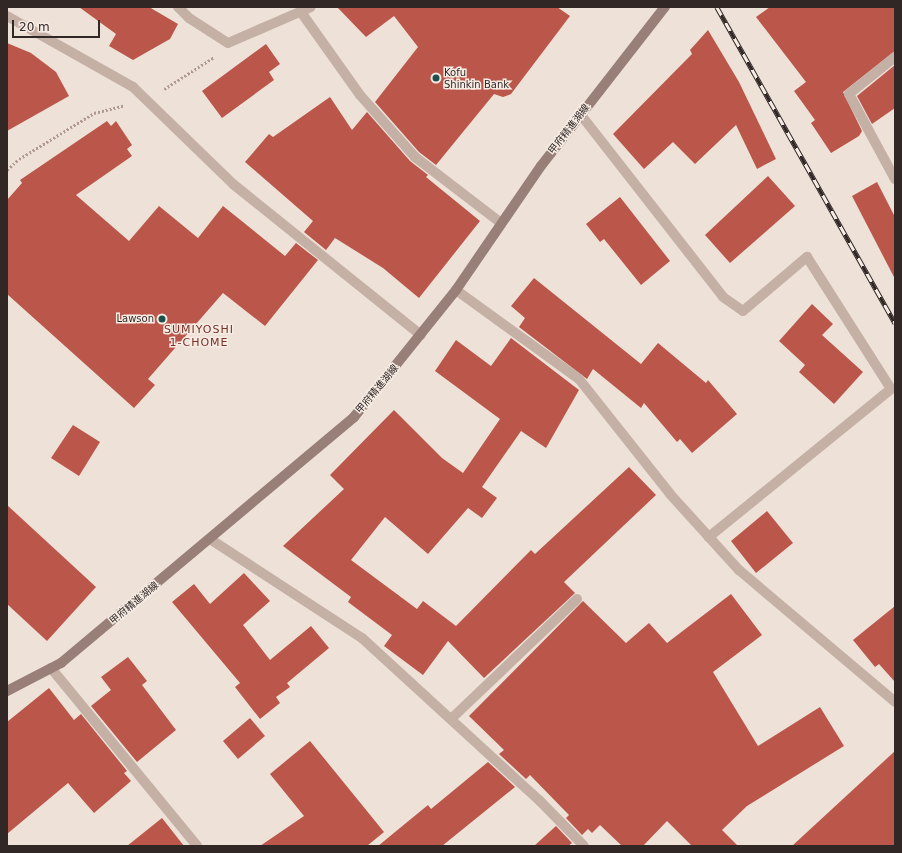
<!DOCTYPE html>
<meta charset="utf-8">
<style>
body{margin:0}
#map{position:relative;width:902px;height:853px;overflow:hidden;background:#eee1d8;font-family:"DejaVu Sans","Noto Sans JP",sans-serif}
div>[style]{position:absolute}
.building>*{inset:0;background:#bb574a}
.path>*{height:2.5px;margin-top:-1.25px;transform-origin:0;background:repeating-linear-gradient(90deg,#b09a90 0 2px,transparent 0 4px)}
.service>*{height:10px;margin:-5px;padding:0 5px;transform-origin:5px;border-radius:5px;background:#c5b0a6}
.tertiary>*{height:10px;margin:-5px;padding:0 5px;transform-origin:5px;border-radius:5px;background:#c5b0a6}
.secondary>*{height:10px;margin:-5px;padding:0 5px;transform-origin:5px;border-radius:5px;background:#987f77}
.rail>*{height:4.5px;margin-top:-2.25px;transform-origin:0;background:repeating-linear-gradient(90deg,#f7ece4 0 9px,#312826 0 18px);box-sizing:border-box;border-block:1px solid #312826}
.dots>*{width:11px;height:11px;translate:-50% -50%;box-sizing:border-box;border:2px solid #f7ece4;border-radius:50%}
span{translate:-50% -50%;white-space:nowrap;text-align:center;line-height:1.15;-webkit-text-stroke:3px #f7ece4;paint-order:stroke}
.poi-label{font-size:10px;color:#312826}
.left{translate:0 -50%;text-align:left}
.right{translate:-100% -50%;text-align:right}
.street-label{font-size:10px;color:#312826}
.neighbourhood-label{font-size:11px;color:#793026;letter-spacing:1px}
.frame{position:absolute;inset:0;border:8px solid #312826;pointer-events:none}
.scale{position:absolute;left:12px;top:20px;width:88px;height:18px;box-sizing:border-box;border:2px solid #312826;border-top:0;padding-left:5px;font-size:12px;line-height:14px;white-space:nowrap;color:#312826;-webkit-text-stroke:3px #f7ece4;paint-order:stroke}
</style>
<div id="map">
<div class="building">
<i style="clip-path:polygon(79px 7px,149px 7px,178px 24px,170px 39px,133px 60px,109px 46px,116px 34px)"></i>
<i style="clip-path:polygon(337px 7px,557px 7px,570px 16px,511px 94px,503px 97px,494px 94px,436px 165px,419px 152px,375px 102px,418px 47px,394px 16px,366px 37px)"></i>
<i style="clip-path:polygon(770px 7px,895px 7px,895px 51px,843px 92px,862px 131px,859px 136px,831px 153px,811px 123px,815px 120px,794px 91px,806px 82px,756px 17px)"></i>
<i style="clip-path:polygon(708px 30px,739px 82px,776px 159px,757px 169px,736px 125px,695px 164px,673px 142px,644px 169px,613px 134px,692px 54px,690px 50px)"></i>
<i style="clip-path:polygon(7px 43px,31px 53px,56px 72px,69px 96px,7px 131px)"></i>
<i style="clip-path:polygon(266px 44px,280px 64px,269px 72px,274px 80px,222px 118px,202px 91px)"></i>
<i style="clip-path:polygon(895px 65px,895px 108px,872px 124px,857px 96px)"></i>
<i style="clip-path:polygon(330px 97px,352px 130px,367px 112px,410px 161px,428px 175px,426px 177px,480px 221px,419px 298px,383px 268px,335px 238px,326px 250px,304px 232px,313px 221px,245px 162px,269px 134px,273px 137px)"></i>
<i style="clip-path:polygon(107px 121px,111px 126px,116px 121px,132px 145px,127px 149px,132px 156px,76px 195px,129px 241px,159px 206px,198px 238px,223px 206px,285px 256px,296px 243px,318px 260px,265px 326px,223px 293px,148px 379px,155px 385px,134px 408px,7px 294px,7px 200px,22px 183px,20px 180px)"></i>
<i style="clip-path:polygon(768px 176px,795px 206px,730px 263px,705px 235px)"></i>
<i style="clip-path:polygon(877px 182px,895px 217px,895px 279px,852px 196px)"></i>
<i style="clip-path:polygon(620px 197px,670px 261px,641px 285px,604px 239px,600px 242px,586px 224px)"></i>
<i style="clip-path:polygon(534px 278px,641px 364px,658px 343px,706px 383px,708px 380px,737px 414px,692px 453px,680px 439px,677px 442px,644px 403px,641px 408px,593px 369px,587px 379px,519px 327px,525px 318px,511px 306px)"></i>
<i style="clip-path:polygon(812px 304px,833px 324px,822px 335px,863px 372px,834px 404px,799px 372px,805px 365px,779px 341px)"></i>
<i style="clip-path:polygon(511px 338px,579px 390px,546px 448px,521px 431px,482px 487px,497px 498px,482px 518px,468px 508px,428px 554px,385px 517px,351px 560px,417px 609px,423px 601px,456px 626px,531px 550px,535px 554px,629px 467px,656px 495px,564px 582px,575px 593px,484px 678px,448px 641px,423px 675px,384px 646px,392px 635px,348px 602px,351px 597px,283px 546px,344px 489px,330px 475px,394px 410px,442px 458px,463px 473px,500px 419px,435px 371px,456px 340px,491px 366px)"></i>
<i style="clip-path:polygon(73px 425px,100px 442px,79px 476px,51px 458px)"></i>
<i style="clip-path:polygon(7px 505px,96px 587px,47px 641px,7px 604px)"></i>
<i style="clip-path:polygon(767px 511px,793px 543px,756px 573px,731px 541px)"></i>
<i style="clip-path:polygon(244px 573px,270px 601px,243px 625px,270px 660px,311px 626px,329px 648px,287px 683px,290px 687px,276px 697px,280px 703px,260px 719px,235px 687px,240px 683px,172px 602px,194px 584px,210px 604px)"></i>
<i style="clip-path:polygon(731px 594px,762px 635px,713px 672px,758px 746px,820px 707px,844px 746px,747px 806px,722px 830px,738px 846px,692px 846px,667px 821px,643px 846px,622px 846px,600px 825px,592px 833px,588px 829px,582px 835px,566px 818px,569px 815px,530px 775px,526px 779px,499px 754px,504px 750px,469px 716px,583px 601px,626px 643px,649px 623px,667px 643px)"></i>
<i style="clip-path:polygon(895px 606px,895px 682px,879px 664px,875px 667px,853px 640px)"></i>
<i style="clip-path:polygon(128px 657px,147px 681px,142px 685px,176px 730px,137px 762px,91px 706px,111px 690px,101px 677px)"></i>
<i style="clip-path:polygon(49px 688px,74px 720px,81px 714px,127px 771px,124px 773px,131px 781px,94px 813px,68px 783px,7px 834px,7px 722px)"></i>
<i style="clip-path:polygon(250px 718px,265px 736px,238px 759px,223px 741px)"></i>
<i style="clip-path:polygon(310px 741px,384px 832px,367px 846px,260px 846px,304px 816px,270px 774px)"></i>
<i style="clip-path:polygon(895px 751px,895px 846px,792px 846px)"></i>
<i style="clip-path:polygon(488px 762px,515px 787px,442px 846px,378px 846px,428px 805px,431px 809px)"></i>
<i style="clip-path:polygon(162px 818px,184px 846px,127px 846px)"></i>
<i style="clip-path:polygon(556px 826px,572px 843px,568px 846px,534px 846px)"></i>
</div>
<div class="path">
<i style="left:164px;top:89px;width:59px;rotate:-32.6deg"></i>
<i style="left:7px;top:170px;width:16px;rotate:-43deg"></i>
<i style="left:19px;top:159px;width:88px;rotate:-31.5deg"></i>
<i style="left:94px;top:113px;width:30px;rotate:-14deg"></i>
</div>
<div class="service">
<i style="left:178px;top:7px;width:16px;rotate:45deg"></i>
<i style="left:189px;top:18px;width:46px;rotate:32.7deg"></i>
<i style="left:228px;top:43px;width:90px;rotate:-23.4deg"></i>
<i style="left:301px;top:12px;width:102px;rotate:54.6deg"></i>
<i style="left:360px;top:95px;width:83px;rotate:48.4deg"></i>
<i style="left:415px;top:157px;width:108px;rotate:37.5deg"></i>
<i style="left:895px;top:57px;width:59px;rotate:141.2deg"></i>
<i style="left:849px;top:94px;width:97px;rotate:61.6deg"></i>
<i style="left:581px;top:115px;width:231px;rotate:52deg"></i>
<i style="left:723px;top:297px;width:24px;rotate:35deg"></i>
<i style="left:743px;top:311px;width:84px;rotate:-40.2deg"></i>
<i style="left:807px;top:257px;width:156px;rotate:57.5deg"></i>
<i style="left:891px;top:389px;width:235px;rotate:140.9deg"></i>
<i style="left:456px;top:290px;width:152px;rotate:35.9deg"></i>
<i style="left:579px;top:379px;width:147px;rotate:51.6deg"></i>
<i style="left:670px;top:494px;width:103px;rotate:47.8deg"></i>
<i style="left:739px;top:570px;width:204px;rotate:40.2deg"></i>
<i style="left:210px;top:539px;width:181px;rotate:33.1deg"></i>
<i style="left:362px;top:638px;width:240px;rotate:42.5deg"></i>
<i style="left:539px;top:800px;width:64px;rotate:45.6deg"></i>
<i style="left:51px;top:668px;width:230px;rotate:50.6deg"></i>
<i style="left:451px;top:719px;width:174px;rotate:-43.6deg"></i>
</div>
<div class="tertiary">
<i style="left:7px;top:16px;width:145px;rotate:29.4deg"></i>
<i style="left:133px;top:87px;width:139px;rotate:44.1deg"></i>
<i style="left:233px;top:184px;width:241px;rotate:38.8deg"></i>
</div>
<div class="secondary">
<i style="left:7px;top:691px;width:61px;rotate:-27.4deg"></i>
<i style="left:61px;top:663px;width:383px;rotate:-40deg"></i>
<i style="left:354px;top:417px;width:163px;rotate:-51.2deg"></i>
<i style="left:456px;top:290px;width:150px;rotate:-55.6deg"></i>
<i style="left:541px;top:166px;width:202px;rotate:-52.1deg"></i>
</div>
<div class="rail">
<i style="left:717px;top:7px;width:363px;rotate:60.6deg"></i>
</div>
<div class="dots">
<i style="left:436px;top:78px;background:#1f4f4c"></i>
<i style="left:162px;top:319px;background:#1f4f4c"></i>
</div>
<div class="poi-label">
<span class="left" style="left:444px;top:78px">Kofu<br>Shinkin Bank</span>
<span class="right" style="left:154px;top:319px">Lawson</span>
</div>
<div class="street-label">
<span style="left:569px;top:129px;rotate:-52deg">甲府精進湖線</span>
<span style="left:377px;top:389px;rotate:-50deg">甲府精進湖線</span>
<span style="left:134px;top:603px;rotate:-40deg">甲府精進湖線</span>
</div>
<div class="neighbourhood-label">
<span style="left:199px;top:337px">SUMIYOSHI<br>1-CHOME</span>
</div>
<div class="frame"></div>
<div class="scale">20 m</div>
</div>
